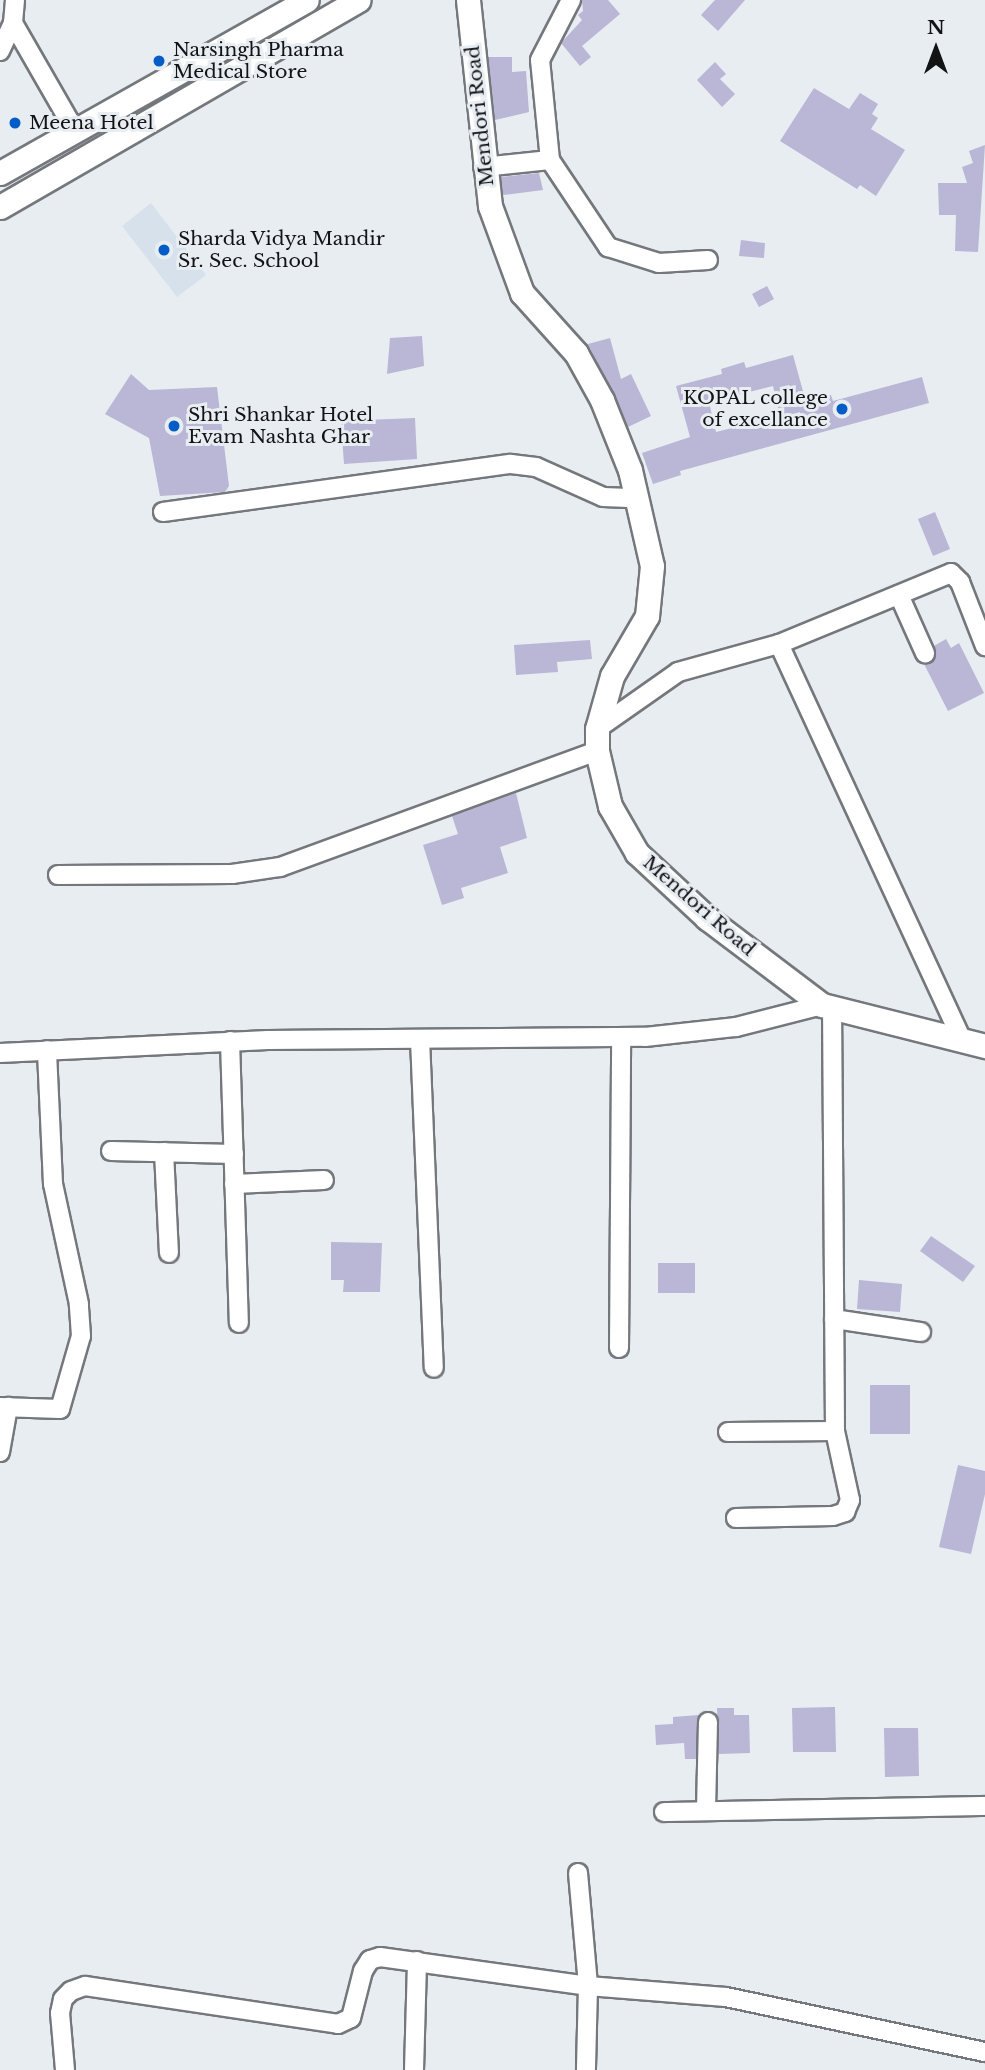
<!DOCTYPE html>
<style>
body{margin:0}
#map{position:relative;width:985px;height:2070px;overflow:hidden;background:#e8edf2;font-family:"Libre Baskerville",serif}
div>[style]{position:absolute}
.built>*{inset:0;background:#d6e1eb}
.building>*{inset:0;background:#b9b6d6}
.roads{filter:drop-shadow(2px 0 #74787c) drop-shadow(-2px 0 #74787c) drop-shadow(0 2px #74787c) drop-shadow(0 -2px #74787c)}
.minor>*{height:18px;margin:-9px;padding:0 9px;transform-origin:9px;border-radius:9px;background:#fff}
.major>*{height:23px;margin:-11.5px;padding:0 11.5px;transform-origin:11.5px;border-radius:11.5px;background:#fff}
.dots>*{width:19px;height:19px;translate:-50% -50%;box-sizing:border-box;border:4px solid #e8edf2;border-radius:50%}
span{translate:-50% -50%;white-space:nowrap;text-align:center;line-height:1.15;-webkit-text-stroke:6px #e8edf2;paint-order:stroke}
.poi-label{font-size:19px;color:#111315}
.left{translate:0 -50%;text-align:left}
.right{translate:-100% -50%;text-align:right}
.street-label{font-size:19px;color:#111315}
.north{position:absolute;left:901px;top:14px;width:70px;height:70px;-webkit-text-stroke:5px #e8edf2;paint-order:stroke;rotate:0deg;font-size:19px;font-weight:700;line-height:28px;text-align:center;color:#111315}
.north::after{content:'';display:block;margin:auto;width:24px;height:32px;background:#111315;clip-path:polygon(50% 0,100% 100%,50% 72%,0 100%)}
</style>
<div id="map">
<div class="built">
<i style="clip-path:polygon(151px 203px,206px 275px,177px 297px,122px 226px)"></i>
</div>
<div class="building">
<i style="clip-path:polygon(582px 0,608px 0,620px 14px,582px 46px,591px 57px,580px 66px,561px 43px,582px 20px,578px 15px,583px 11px)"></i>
<i style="clip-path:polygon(715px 0,745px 0,718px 31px,701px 15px)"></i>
<i style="clip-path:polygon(488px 57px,512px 57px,512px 72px,526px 71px,529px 112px,495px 120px)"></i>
<i style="clip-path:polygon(715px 62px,726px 74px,720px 79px,735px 94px,722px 107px,697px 80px)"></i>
<i style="clip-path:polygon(814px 88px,849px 109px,860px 93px,878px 104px,872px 114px,878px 118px,871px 129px,905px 150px,876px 196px,860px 185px,857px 189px,780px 141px)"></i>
<i style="clip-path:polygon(985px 145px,978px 252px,955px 251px,956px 215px,939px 215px,938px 183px,967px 183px,962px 167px,973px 163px,969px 151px)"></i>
<i style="clip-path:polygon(539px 173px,543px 190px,503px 195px,501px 177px)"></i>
<i style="clip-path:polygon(741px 240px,765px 243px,764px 258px,739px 256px)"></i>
<i style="clip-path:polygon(767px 286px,774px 299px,759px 307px,752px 294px)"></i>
<i style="clip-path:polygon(422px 336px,424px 366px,387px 374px,390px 338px)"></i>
<i style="clip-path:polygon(610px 338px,621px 379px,631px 374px,651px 416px,628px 427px,588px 344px)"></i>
<i style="clip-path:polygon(evenodd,793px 355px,806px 402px,831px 395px,833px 401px,922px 377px,929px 403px,680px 471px,681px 475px,653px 484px,642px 453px,690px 437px,676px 386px,722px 374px,721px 369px,744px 362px,746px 368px,793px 355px,773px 386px,780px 416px,716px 432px,709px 402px,773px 386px)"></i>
<i style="clip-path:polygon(131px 374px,149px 390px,217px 387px,229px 486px,225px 492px,160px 496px,149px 438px,105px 414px)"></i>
<i style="clip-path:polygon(415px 418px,417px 459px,344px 464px,341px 421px)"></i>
<i style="clip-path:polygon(935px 512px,950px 549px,933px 556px,918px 519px)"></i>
<i style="clip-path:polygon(946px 639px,951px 648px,959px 643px,984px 693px,948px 711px,924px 664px,935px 659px,934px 646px)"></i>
<i style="clip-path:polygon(590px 640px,592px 659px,557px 662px,558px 672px,516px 675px,514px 645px)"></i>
<i style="clip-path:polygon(516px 793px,527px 838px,500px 847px,508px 873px,461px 888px,464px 898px,442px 905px,423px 845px,458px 834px,452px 816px)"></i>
<i style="clip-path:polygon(931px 1236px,975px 1266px,963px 1282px,920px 1251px)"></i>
<i style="clip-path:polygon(331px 1242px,382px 1243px,380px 1292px,343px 1292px,344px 1280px,331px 1280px)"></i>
<i style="clip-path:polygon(658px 1263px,695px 1263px,695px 1293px,658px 1293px)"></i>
<i style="clip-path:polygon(859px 1280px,902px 1284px,900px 1312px,857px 1309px)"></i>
<i style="clip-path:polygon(870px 1385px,910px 1385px,910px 1434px,870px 1434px)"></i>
<i style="clip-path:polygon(958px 1465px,985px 1471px,985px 1494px,971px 1554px,939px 1547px)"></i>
<i style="clip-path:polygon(835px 1707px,836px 1752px,793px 1752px,792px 1708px)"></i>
<i style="clip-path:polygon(717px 1708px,734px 1708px,734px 1715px,749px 1715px,750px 1753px,719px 1754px)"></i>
<i style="clip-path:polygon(699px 1715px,696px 1759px,685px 1759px,684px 1743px,656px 1745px,655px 1725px,673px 1724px,673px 1717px)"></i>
<i style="clip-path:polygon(884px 1728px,918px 1728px,919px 1776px,885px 1777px)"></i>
</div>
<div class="roads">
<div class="minor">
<i style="left:13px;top:23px;width:122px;rotate:60.1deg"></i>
<i style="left:0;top:51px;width:31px;rotate:-65deg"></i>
<i style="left:13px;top:23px;width:23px;rotate:-85deg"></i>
<i style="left:550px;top:160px;width:100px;rotate:-95.7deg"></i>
<i style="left:540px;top:60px;width:68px;rotate:-62.7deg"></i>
<i style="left:483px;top:167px;width:67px;rotate:-6deg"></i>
<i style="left:550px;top:160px;width:105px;rotate:56.3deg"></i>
<i style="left:608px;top:247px;width:53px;rotate:17.4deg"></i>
<i style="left:659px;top:263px;width:49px;rotate:-3.5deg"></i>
<i style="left:163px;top:512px;width:351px;rotate:-7.9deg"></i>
<i style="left:511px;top:464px;width:25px;rotate:7deg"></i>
<i style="left:536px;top:467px;width:73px;rotate:24.1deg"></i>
<i style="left:603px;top:497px;width:33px;rotate:2deg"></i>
<i style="left:899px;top:595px;width:64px;rotate:65.9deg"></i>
<i style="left:779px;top:644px;width:436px;rotate:65.2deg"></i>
<i style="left:597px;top:729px;width:99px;rotate:-35.1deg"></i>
<i style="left:678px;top:672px;width:105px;rotate:-15.5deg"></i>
<i style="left:779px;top:644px;width:186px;rotate:-22.4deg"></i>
<i style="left:951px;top:573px;width:13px;rotate:45deg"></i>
<i style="left:960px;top:582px;width:69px;rotate:68.7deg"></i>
<i style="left:58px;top:875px;width:174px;rotate:-0.3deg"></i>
<i style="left:232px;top:874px;width:49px;rotate:-8.3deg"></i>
<i style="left:280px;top:867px;width:338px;rotate:-20.1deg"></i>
<i style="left:420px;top:1039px;width:329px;rotate:87.6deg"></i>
<i style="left:230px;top:1041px;width:282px;rotate:88.2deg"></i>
<i style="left:0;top:1053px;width:268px;rotate:-2.8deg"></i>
<i style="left:268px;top:1040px;width:377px;rotate:-0.5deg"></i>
<i style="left:645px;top:1037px;width:92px;rotate:-6.3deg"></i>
<i style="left:736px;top:1027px;width:89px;rotate:-14.3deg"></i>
<i style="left:111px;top:1151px;width:123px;rotate:1.4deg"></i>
<i style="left:164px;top:1152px;width:101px;rotate:87.2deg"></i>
<i style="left:234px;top:1184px;width:90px;rotate:-2.5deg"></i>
<i style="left:834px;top:1319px;width:88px;rotate:8.5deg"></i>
<i style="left:619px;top:1348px;width:311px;rotate:-89.6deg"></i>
<i style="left:0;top:1407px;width:60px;rotate:1.9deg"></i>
<i style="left:60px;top:1409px;width:76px;rotate:-74deg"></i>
<i style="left:81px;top:1336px;width:32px;rotate:-94deg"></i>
<i style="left:79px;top:1304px;width:123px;rotate:-102.2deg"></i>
<i style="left:53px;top:1184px;width:134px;rotate:-92.6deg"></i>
<i style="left:728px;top:1432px;width:107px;rotate:-0.5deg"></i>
<i style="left:0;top:1452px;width:46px;rotate:-79.9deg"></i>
<i style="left:736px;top:1518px;width:97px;rotate:-1.2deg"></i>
<i style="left:833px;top:1516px;width:13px;rotate:-18deg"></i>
<i style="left:845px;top:1512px;width:13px;rotate:-67deg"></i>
<i style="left:850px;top:1500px;width:71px;rotate:-102.3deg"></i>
<i style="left:835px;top:1431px;width:423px;rotate:-90.4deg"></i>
<i style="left:706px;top:1810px;width:88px;rotate:-88.7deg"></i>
<i style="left:664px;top:1812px;width:321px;rotate:-1.1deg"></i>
<i style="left:578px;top:1873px;width:113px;rotate:84.9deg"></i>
<i style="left:588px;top:1986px;width:84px;rotate:91.4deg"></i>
<i style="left:65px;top:2070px;width:57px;rotate:-95deg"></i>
<i style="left:60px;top:2013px;width:14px;rotate:-78deg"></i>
<i style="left:63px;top:1999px;width:11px;rotate:-45deg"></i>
<i style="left:71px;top:1991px;width:15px;rotate:-20deg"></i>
<i style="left:85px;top:1986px;width:256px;rotate:8.5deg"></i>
<i style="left:338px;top:2024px;width:14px;rotate:-25deg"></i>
<i style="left:351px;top:2018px;width:49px;rotate:-75.7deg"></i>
<i style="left:363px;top:1971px;width:13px;rotate:-58deg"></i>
<i style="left:370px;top:1960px;width:10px;rotate:-17deg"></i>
<i style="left:380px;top:1957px;width:210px;rotate:7.9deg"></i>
<i style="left:588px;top:1986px;width:138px;rotate:4.6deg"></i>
<i style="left:726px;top:1997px;width:265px;rotate:12deg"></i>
<i style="left:414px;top:2070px;width:109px;rotate:-88.4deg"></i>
</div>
<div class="major">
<i style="left:468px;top:0;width:207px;rotate:83.9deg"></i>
<i style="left:490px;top:206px;width:93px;rotate:69.8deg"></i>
<i style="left:522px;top:293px;width:81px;rotate:48deg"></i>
<i style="left:576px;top:353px;width:54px;rotate:61deg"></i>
<i style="left:602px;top:400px;width:75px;rotate:68.2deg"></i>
<i style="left:630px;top:470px;width:98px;rotate:77.1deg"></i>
<i style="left:652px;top:566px;width:50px;rotate:95.7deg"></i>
<i style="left:647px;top:616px;width:69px;rotate:120.3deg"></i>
<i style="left:612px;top:676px;width:55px;rotate:105.8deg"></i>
<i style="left:597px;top:729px;width:22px;rotate:90deg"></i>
<i style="left:597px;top:751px;width:57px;rotate:76.7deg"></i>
<i style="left:610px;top:806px;width:54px;rotate:60.1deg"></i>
<i style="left:637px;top:853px;width:96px;rotate:42.9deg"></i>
<i style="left:707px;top:918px;width:144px;rotate:37.1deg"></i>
<i style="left:822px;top:1005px;width:168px;rotate:14.1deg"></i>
<i style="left:0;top:173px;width:352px;rotate:-29.4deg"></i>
<i style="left:0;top:207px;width:414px;rotate:-30deg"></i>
</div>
</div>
<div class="dots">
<i style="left:159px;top:61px;background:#045dc6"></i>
<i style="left:15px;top:123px;background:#045dc6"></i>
<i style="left:164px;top:250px;background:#045dc6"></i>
<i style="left:842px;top:409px;background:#045dc6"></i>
<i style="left:174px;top:426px;background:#045dc6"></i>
</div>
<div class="poi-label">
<span class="left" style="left:173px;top:61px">Narsingh Pharma<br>Medical Store</span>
<span class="left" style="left:29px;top:123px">Meena Hotel</span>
<span class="left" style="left:178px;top:250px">Sharda Vidya Mandir<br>Sr. Sec. School</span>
<span class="right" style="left:828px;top:409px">KOPAL college<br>of excellance</span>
<span class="left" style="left:188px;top:426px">Shri Shankar Hotel<br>Evam Nashta Ghar</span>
</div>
<div class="street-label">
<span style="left:480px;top:116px;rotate:-96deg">Mendori Road</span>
<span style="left:699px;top:906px;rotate:41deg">Mendori Road</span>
</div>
<div class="north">N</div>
</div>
